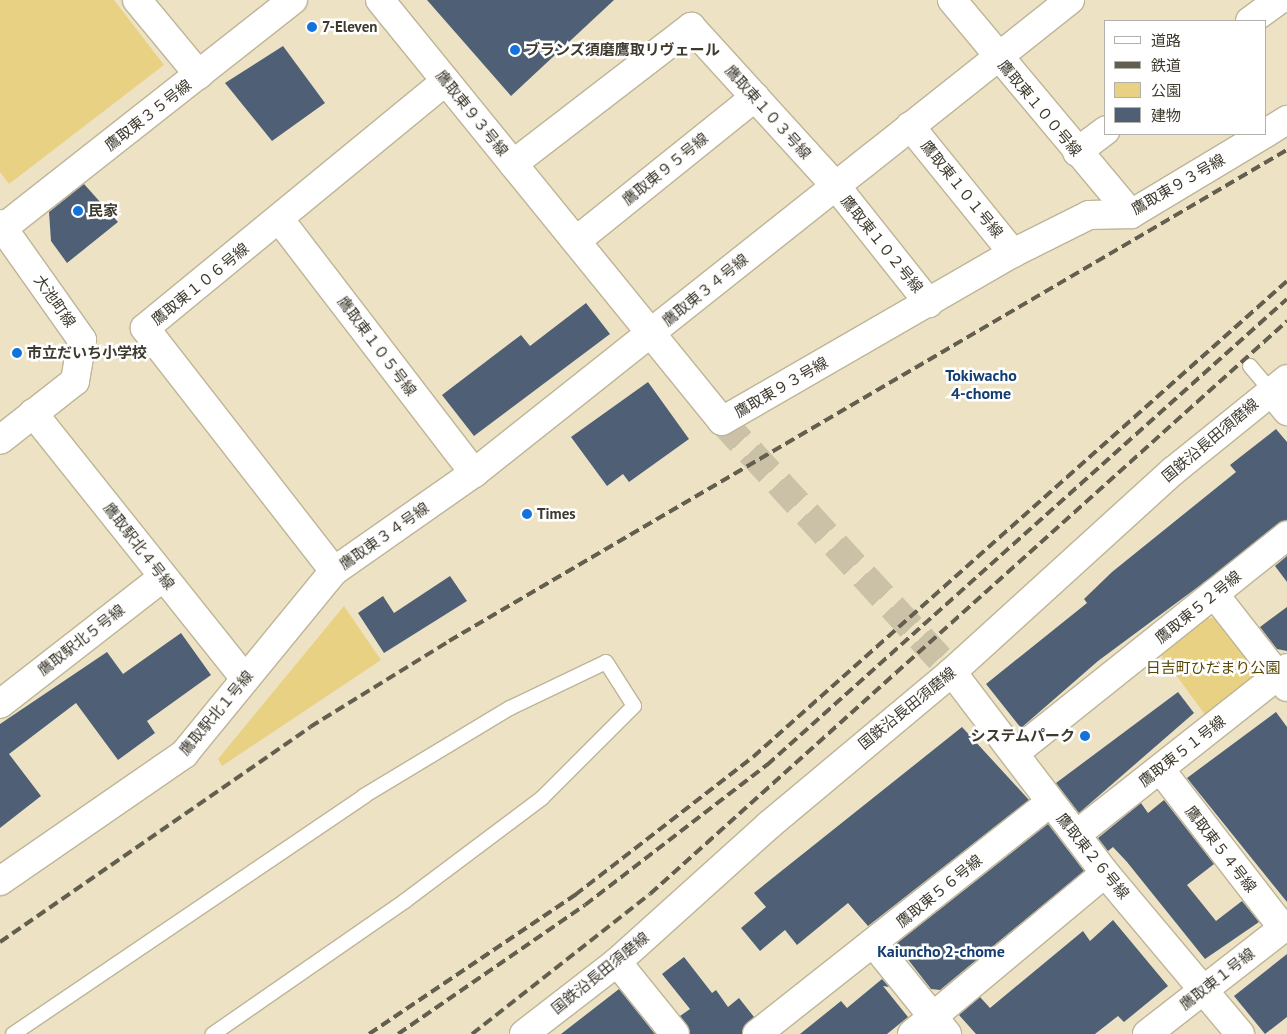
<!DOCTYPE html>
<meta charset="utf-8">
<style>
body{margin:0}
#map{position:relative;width:1287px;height:1034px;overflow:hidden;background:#ede3c4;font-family:"PT Sans","Noto Sans JP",sans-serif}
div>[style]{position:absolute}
.green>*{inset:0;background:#e9d183}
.building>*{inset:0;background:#4f6076}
.tertiary-tunnel>*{height:28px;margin-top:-14px;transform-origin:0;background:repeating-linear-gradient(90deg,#cac1a6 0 28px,transparent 0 42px)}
.roads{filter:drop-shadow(1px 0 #beb497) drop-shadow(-1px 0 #beb497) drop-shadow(0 1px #beb497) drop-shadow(0 -1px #beb497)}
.service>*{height:14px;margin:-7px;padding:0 7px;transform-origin:7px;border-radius:7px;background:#fff}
.minor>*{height:28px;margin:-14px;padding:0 14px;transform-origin:14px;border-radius:14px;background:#fff}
.tertiary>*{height:28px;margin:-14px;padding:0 14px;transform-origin:14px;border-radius:14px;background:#fff}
.rail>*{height:4px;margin-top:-2px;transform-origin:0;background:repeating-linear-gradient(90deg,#635e4e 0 10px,transparent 0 15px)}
.dots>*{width:14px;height:14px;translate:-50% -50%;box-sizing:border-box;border:2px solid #fff;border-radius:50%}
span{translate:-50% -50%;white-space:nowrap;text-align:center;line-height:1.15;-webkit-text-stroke:5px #fff;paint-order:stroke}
.poi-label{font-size:15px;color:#3e3a2e;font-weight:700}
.left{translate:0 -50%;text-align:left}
.right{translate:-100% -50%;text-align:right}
.street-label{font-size:15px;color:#3e3a2e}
.park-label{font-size:15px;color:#574604}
.neighbourhood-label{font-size:16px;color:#143e72;font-weight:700}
.legend{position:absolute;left:1104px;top:20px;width:162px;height:115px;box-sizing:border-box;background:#fff;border:1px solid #b2b0ab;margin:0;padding:6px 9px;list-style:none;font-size:15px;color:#3e3a2e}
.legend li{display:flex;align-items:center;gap:10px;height:25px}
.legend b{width:25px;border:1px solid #b2b0ab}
</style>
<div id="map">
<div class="green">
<i style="clip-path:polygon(0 0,114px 0,164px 65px,9px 184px,0 172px)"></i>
<i style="clip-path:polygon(344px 606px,381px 660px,222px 766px,218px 759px)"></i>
<i style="clip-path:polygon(1214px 618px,1254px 663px,1254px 681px,1206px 716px,1157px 649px,1199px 619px)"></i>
</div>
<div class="building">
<i style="clip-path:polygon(427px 0,614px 0,511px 96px)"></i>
<i style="clip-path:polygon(283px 46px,325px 103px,272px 141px,225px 83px)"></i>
<i style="clip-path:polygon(84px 184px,118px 222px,67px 263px,51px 241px,49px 212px)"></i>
<i style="clip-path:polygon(586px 303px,610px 334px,474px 436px,442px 395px,521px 335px,530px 346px)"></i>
<i style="clip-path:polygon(648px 382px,689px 439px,629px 482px,623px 474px,607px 486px,571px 437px)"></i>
<i style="clip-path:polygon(1276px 429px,1287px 442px,1287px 521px,1098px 661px,1021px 728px,986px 684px,1087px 603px,1084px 599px,1112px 572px,1236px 472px,1230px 465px)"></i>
<i style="clip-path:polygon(1287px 556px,1287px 582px,1275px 566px)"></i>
<i style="clip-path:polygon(450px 576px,467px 601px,384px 653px,358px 613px,383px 596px,394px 613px)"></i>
<i style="clip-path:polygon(1287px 607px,1287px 651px,1277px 649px,1260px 627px)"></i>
<i style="clip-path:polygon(181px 633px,211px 675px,147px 721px,155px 733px,118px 760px,76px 703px,9px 754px,41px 796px,0 828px,0 724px,107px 652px,123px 674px)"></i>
<i style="clip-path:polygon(1178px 692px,1194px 713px,1079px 813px,1056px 783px)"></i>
<i style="clip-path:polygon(1276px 712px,1287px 727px,1287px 902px,1187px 778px)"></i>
<i style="clip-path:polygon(962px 727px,1029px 800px,868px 926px,848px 903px,797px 945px,785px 930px,760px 951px,741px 928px,766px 907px,754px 893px)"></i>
<i style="clip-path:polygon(1164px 800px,1214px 864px,1187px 885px,1216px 921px,1242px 901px,1259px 922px,1205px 959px,1127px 862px,1113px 847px,1108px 851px,1098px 838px,1141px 803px,1148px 813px)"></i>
<i style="clip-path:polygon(1048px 824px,1084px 871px,940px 990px,931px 989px,896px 944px)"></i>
<i style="clip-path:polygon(1113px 920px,1168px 986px,1124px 1022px,1118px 1016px,1095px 1034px,976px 1034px,959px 1015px,980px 997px,990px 1008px,1083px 931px,1090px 941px)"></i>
<i style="clip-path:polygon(1287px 954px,1287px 1017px,1265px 1034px,1234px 996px)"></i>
<i style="clip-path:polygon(684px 957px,712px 993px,716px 990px,728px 1007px,739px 998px,754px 1017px,742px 1034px,690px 1034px,680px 1016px,690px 1009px,662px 974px)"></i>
<i style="clip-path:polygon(882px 979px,889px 987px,883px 986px,908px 1017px,887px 1034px,800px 1034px,841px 1001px,847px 1008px)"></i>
<i style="clip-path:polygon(619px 989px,655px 1034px,561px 1034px,592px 1010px)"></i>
</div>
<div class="tertiary-tunnel">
<i style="left:722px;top:421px;width:340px;rotate:47.5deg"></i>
</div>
<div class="roads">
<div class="service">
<i style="left:1250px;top:366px;width:33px;rotate:50deg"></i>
<i style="left:13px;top:1034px;width:424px;rotate:-34.1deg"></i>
<i style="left:364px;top:796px;width:170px;rotate:-31.1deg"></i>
<i style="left:510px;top:708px;width:106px;rotate:-25.6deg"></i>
<i style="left:606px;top:662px;width:52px;rotate:57.5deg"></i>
<i style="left:634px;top:706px;width:130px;rotate:135deg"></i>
<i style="left:542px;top:798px;width:171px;rotate:143.1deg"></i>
<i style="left:405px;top:901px;width:234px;rotate:145.3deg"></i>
</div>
<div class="minor">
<i style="left:952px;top:0;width:279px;rotate:50.1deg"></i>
<i style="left:1250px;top:21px;width:36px;rotate:-36deg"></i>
<i style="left:910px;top:126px;width:164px;rotate:51deg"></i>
<i style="left:1266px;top:133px;width:25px;rotate:-32deg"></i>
<i style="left:1077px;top:152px;width:36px;rotate:-37deg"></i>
<i style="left:513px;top:164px;width:225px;rotate:-37.6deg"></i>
<i style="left:691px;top:27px;width:214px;rotate:47.7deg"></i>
<i style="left:835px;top:185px;width:151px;rotate:51.5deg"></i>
<i style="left:280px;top:220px;width:319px;rotate:52.5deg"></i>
<i style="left:3px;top:228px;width:369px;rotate:-38.2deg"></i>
<i style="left:576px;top:241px;width:230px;rotate:-38.8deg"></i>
<i style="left:1271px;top:391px;width:26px;rotate:51deg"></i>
<i style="left:33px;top:413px;width:340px;rotate:51.4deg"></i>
<i style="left:722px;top:421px;width:336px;rotate:-30deg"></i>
<i style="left:1013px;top:253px;width:85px;rotate:-26.6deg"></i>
<i style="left:1089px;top:215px;width:42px;rotate:-1.4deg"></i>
<i style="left:1131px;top:214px;width:155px;rotate:-31deg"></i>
<i style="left:334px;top:571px;width:308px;rotate:-127.9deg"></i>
<i style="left:145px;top:328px;width:389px;rotate:-39.4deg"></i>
<i style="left:1214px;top:594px;width:118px;rotate:51.9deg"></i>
<i style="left:952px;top:672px;width:253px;rotate:52.7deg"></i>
<i style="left:1105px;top:873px;width:210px;rotate:50deg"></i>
<i style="left:0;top:704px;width:207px;rotate:-37.9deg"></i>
<i style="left:1016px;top:752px;width:347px;rotate:-38.6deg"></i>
<i style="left:1160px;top:769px;width:201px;rotate:52.3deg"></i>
<i style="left:1077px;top:834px;width:268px;rotate:-38.3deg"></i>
<i style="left:0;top:881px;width:224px;rotate:-34.6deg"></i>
<i style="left:184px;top:754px;width:237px;rotate:-50.7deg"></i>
<i style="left:334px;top:571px;width:171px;rotate:-35deg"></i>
<i style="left:474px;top:473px;width:761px;rotate:-38.44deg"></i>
<i style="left:874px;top:944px;width:116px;rotate:51deg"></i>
<i style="left:617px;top:962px;width:92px;rotate:51.1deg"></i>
<i style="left:757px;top:1034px;width:373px;rotate:-38.3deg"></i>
<i style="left:912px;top:1034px;width:251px;rotate:-39.8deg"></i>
<i style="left:1147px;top:1034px;width:177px;rotate:-37.9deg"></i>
</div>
<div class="tertiary">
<i style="left:137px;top:0;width:97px;rotate:50.4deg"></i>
<i style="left:380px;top:0;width:542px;rotate:50.91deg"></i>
<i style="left:0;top:224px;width:142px;rotate:54.7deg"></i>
<i style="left:82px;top:340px;width:42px;rotate:99.7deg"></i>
<i style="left:75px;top:381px;width:95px;rotate:141.8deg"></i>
<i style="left:524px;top:1034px;width:118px;rotate:-37.7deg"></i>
<i style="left:617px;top:962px;width:205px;rotate:-42deg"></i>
<i style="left:769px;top:825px;width:239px;rotate:-39.9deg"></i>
<i style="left:952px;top:672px;width:299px;rotate:-42.3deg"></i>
<i style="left:1173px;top:471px;width:146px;rotate:-38.9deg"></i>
</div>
</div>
<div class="rail">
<i style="left:0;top:942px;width:377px;rotate:-34.7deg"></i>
<i style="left:310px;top:727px;width:163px;rotate:-31.7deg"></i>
<i style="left:449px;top:641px;width:971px;rotate:-30.37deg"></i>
<i style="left:369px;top:1034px;width:249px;rotate:-34deg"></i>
<i style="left:575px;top:895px;width:225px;rotate:-37.8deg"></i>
<i style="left:753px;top:757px;width:715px;rotate:-41.71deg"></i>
<i style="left:398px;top:1034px;width:227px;rotate:-34.6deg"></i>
<i style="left:585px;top:905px;width:230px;rotate:-37.6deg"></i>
<i style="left:767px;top:765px;width:698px;rotate:-41.87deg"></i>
<i style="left:472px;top:1034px;width:226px;rotate:-38.2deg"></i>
<i style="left:650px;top:894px;width:857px;rotate:-41.97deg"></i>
</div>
<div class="dots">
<i style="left:312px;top:27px;background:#1373dc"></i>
<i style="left:515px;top:50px;background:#1373dc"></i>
<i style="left:78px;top:211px;background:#1373dc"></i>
<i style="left:17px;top:353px;background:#1373dc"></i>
<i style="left:527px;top:514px;background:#1373dc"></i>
<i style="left:1085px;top:736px;background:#1373dc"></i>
</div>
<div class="poi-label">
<span class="left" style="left:322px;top:27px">7-Eleven</span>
<span class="left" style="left:525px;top:50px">ブランズ須磨鷹取リヴェール</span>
<span class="left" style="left:88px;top:211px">民家</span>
<span class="left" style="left:27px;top:353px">市立だいち小学校</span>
<span class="left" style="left:537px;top:514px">Times</span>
<span class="right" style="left:1075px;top:736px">システムパーク</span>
</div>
<div class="street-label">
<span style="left:1040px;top:108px;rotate:50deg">鷹取東１００号線</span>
<span style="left:768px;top:112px;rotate:48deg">鷹取東１０３号線</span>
<span style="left:472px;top:113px;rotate:51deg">鷹取東９３号線</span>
<span style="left:148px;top:115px;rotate:-38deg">鷹取東３５号線</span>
<span style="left:665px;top:169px;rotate:-39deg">鷹取東９５号線</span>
<span style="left:1178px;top:184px;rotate:-30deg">鷹取東９３号線</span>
<span style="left:962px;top:189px;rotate:51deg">鷹取東１０１号線</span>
<span style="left:882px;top:244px;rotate:51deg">鷹取東１０２号線</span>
<span style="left:200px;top:284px;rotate:-39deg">鷹取東１０６号線</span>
<span style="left:705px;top:290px;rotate:-39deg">鷹取東３４号線</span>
<span style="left:55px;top:301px;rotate:55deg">大池町線</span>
<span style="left:377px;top:346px;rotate:53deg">鷹取東１０５号線</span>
<span style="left:781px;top:387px;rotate:-30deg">鷹取東９３号線</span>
<span style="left:1210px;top:440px;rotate:-40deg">国鉄沿長田須磨線</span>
<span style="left:384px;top:536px;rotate:-35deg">鷹取東３４号線</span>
<span style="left:139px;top:546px;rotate:52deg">鷹取駅北４号線</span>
<span style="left:1198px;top:607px;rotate:-39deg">鷹取東５２号線</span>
<span style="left:81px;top:640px;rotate:-38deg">鷹取駅北５号線</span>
<span style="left:907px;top:708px;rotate:-39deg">国鉄沿長田須磨線</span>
<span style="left:216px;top:713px;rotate:-50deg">鷹取駅北１号線</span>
<span style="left:1182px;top:751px;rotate:-38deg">鷹取東５１号線</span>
<span style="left:1221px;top:849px;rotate:52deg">鷹取東５４号線</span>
<span style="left:1093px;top:856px;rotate:51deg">鷹取東２６号線</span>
<span style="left:939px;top:891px;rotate:-39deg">鷹取東５６号線</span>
<span style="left:600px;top:973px;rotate:-39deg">国鉄沿長田須磨線</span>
<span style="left:1217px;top:979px;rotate:-38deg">鷹取東１号線</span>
</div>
<div class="park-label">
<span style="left:1213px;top:668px">日吉町ひだまり公園</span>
</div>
<div class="neighbourhood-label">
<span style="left:981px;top:384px">Tokiwacho<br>4-chome</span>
<span style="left:941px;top:951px">Kaiuncho 2-chome</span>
</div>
<ul class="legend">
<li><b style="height:6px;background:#fff"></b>道路</li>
<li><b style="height:6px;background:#635e4e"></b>鉄道</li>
<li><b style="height:14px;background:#e9d183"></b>公園</li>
<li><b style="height:14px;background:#4f6076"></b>建物</li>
</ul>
</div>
